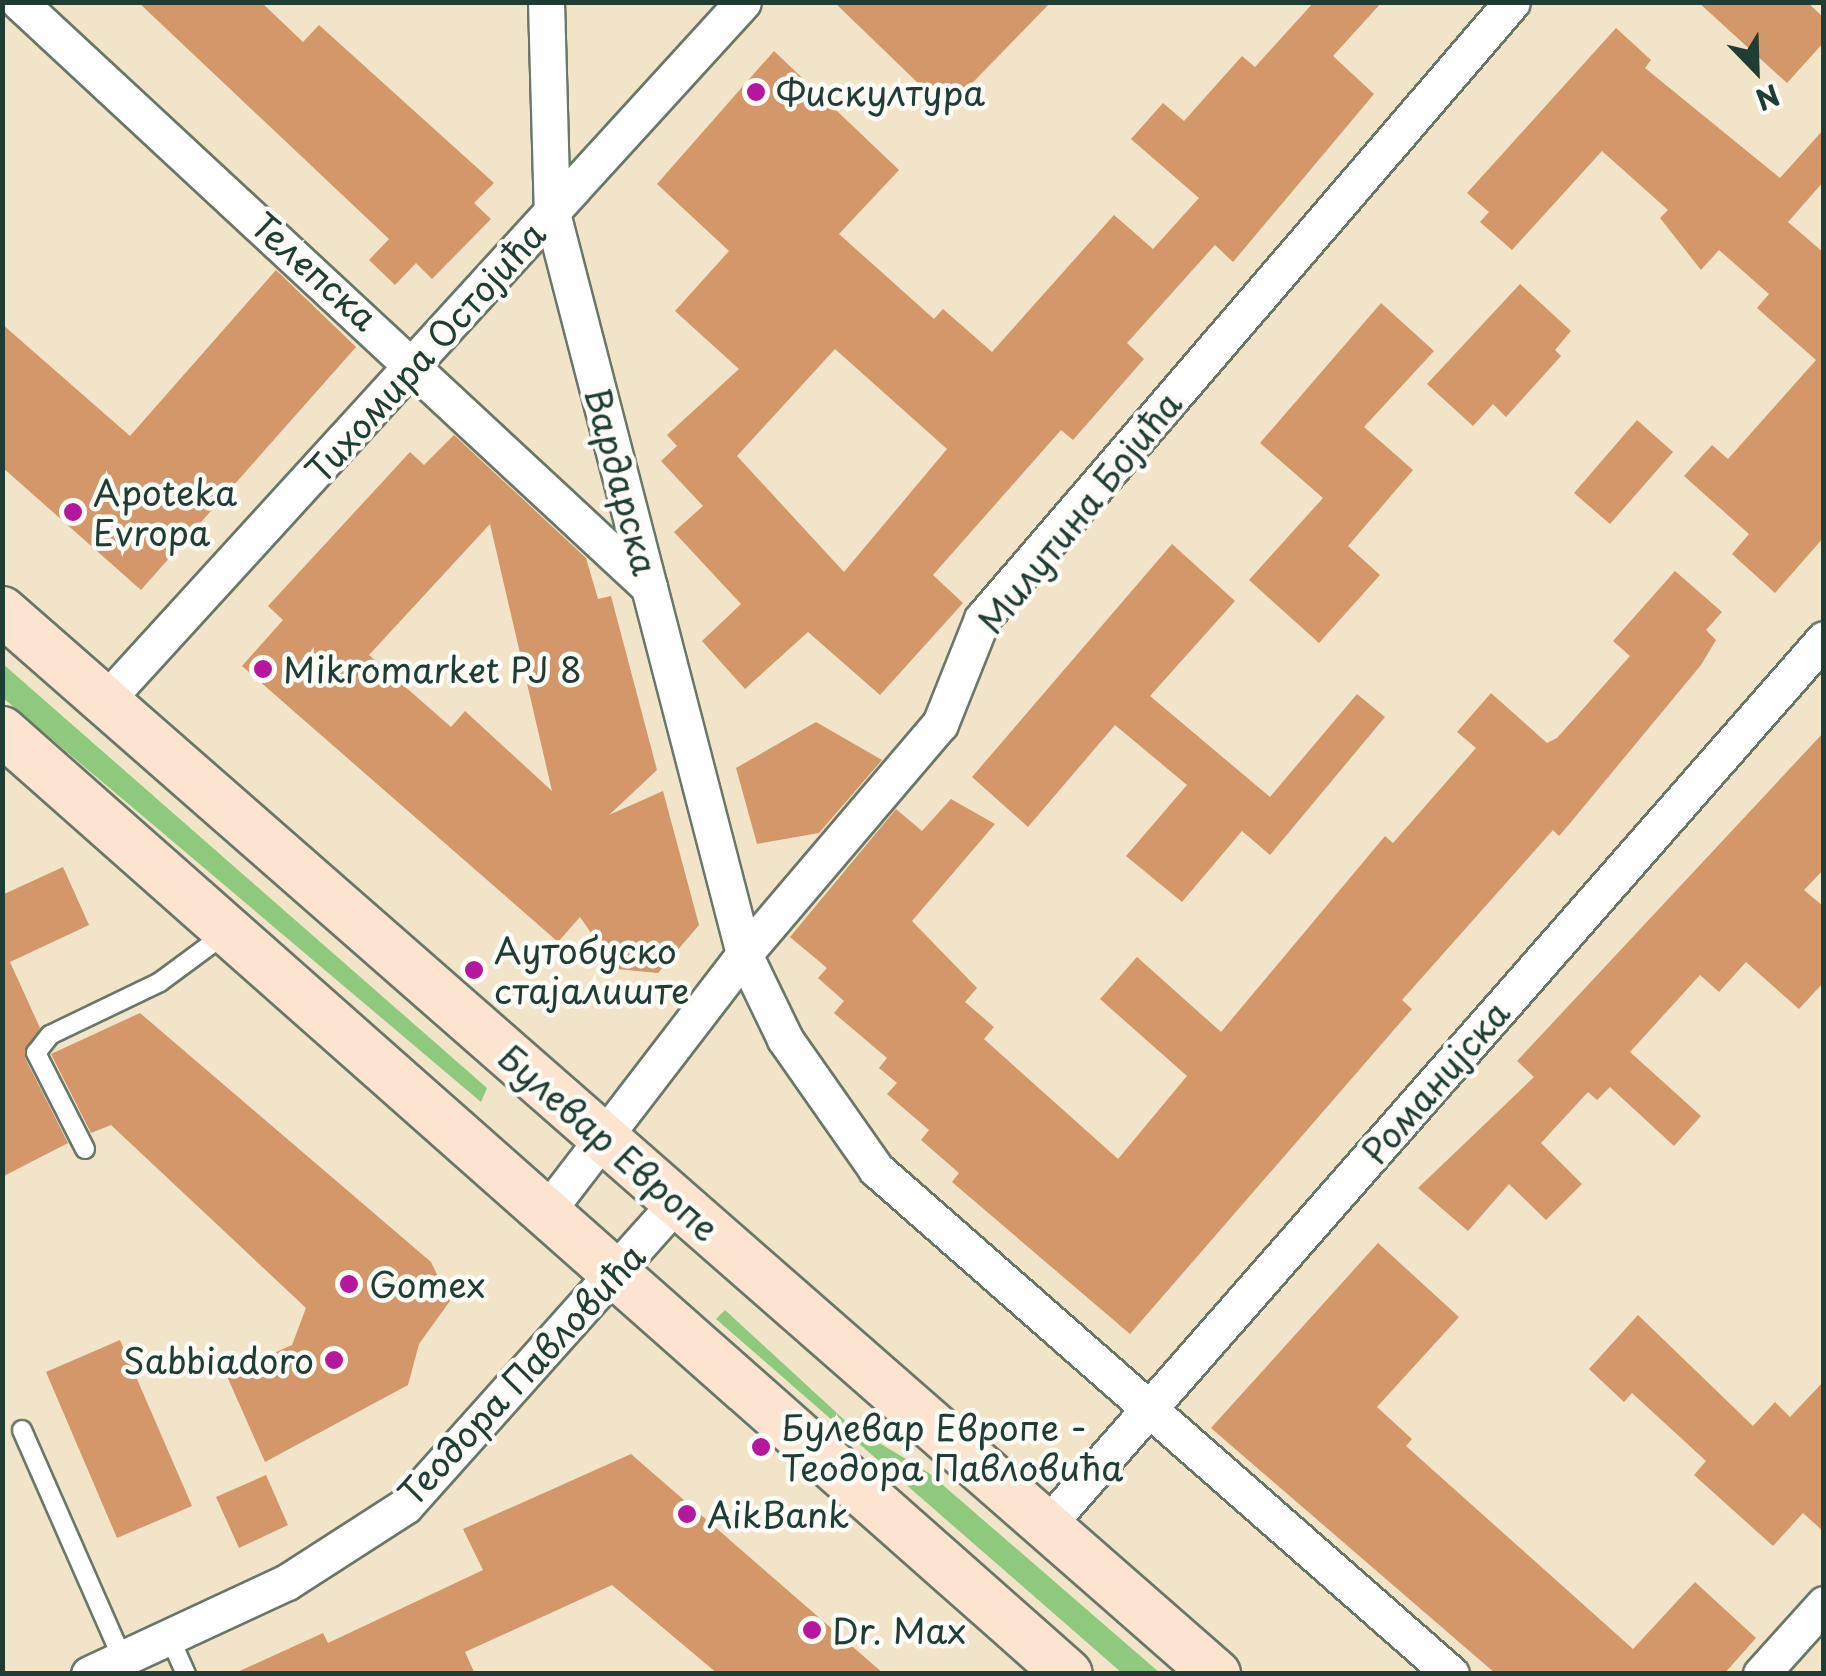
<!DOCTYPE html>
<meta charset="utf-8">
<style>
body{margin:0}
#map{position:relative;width:1826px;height:1676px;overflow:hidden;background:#f2e4c8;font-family:"Playpen Sans",sans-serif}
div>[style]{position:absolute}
.green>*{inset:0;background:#8fc97d}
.building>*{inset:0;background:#d3976a}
.roads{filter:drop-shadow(2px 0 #697768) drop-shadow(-2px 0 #697768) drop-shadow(0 2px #697768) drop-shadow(0 -2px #697768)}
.service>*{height:18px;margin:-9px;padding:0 9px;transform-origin:9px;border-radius:9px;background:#fff}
.minor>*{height:35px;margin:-17.5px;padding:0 17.5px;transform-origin:17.5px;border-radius:17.5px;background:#fff}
.secondary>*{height:48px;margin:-24px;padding:0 24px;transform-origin:24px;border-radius:24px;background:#fde4d0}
.dots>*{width:28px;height:28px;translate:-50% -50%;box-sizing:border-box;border:5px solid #fdfcf7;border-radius:50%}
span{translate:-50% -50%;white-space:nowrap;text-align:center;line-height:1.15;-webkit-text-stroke:9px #fdfcf7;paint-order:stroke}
.poi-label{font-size:35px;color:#1f3d34}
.left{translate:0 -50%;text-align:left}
.right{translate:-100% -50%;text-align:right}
.street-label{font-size:35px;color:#1f3d34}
.frame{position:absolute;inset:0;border:5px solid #1f3d34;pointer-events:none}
.north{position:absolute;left:1706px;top:20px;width:100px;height:100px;-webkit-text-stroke:8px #fdfcf7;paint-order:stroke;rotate:157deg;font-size:28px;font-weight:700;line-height:40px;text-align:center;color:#1f3d34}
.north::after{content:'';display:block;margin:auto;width:35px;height:45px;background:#1f3d34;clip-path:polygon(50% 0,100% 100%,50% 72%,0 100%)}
</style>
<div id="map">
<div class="green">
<i style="clip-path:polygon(3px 664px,487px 1088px,481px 1102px,3px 698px)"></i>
<i style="clip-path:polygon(725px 1310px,851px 1426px,929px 1473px,1160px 1673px,1122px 1673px,716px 1319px)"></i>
</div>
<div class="building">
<i style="clip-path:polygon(138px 2px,261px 2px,303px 42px,319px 25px,494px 183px,474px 203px,491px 219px,432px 279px,416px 263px,395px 285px,369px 260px,389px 239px)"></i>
<i style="clip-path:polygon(834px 2px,1051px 2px,946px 110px)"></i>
<i style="clip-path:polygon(evenodd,1314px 2px,1382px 2px,1333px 56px,1374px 94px,1233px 262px,1215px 245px,1127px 343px,1144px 359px,1073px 440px,1061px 430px,933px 575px,963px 603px,880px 695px,808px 632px,745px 689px,702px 641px,741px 604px,674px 532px,703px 506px,661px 461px,677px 446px,667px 435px,739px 369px,675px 311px,729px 251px,657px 184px,774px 51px,899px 170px,839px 234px,934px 319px,943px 309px,992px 352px,1114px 215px,1153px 249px,1199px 198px,1131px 139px,1163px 103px,1184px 121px,1242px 56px,1255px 67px,1314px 2px,835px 349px,947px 449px,844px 572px,737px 456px,835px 349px)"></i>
<i style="clip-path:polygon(1698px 2px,1807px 2px,1824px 18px,1824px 42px,1787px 83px)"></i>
<i style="clip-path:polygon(1616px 28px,1651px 60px,1645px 68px,1780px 178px,1824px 129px,1824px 181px,1788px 222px,1824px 253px,1824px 537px,1775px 593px,1732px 554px,1749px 534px,1684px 476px,1712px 445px,1728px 459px,1816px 360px,1757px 308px,1769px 294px,1719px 250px,1701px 270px,1660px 218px,1668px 210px,1602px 151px,1512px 250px,1480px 222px,1489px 212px,1467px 193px)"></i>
<i style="clip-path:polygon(276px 270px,356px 347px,141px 590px,2px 467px,2px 324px,130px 436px)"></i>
<i style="clip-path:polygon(1520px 284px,1571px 331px,1555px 350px,1561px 356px,1506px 417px,1493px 404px,1473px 426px,1427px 384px)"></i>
<i style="clip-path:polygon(1381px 303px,1434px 351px,1364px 427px,1413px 470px,1348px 546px,1380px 575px,1319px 643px,1249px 580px,1323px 498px,1260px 443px)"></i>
<i style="clip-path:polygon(1637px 420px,1673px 452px,1610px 524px,1574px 493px)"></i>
<i style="clip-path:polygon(evenodd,454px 435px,586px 558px,598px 599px,611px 596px,657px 770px,609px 815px,663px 791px,699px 925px,658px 973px,616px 969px,580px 917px,558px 942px,242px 666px,283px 620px,268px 606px,410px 452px,424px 465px,454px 435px,490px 524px,552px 791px,465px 711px,451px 727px,369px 655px,490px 524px)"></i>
<i style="clip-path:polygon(1172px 544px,1235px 601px,1150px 696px,1270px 797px,1357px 694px,1385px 717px,1270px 855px,1242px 831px,1182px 902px,1126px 856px,1187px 785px,1115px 725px,1028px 827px,972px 777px)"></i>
<i style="clip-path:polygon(1675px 571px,1722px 612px,1706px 630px,1716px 640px,1701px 665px,1571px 822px,1559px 836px,1553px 830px,1402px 1000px,1412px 1009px,1130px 1334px,952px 1182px,959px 1173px,921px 1140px,929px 1130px,887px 1094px,897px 1083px,879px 1068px,887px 1058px,834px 1013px,844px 1001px,818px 978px,827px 968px,790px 937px,896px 809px,922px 831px,951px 799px,995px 824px,912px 921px,977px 988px,965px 1002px,994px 1027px,984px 1039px,1118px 1159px,1187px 1076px,1100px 999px,1137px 957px,1221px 1032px,1385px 836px,1393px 843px,1476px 748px,1457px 732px,1491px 693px,1547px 743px,1557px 738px,1630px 656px,1613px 641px)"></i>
<i style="clip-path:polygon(816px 722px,882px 760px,819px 833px,757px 844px,736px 768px)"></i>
<i style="clip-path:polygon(1824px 732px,1824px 869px,1804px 890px,1824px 907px,1824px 982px,1799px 1009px,1746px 962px,1719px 992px,1700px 975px,1630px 1052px,1701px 1116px,1674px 1146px,1610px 1087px,1597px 1100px,1588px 1092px,1541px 1143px,1582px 1184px,1546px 1220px,1509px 1184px,1468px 1231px,1418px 1188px,1534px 1077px,1517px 1061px)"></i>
<i style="clip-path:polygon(63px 867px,89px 925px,10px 962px,40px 1028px,25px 1058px,68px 1143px,2px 1177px,2px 895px)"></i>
<i style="clip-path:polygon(140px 1013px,431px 1262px,450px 1301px,419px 1344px,408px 1385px,265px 1462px,226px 1374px,292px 1345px,306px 1308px,111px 1125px,91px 1133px,51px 1054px)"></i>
<i style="clip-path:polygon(1378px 1243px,1459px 1317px,1377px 1407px,1412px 1439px,1406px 1446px,1633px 1649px,1695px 1582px,1756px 1638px,1724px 1674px,1496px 1674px,1211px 1428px)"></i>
<i style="clip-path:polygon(1638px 1315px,1753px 1426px,1775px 1402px,1790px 1417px,1824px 1381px,1824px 1532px,1803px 1513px,1773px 1546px,1694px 1475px,1706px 1461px,1632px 1393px,1624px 1402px,1589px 1369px)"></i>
<i style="clip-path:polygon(120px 1340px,192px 1506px,117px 1538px,46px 1372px)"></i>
<i style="clip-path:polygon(631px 1454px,884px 1674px,718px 1674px,612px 1585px,465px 1652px,475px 1674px,233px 1674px,323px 1633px,328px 1643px,483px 1570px,463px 1529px)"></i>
<i style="clip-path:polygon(266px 1475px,288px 1525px,239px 1548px,216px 1497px)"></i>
</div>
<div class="roads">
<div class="service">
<i style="left:85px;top:1149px;width:108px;rotate:-117deg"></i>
<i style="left:36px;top:1053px;width:23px;rotate:-52deg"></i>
<i style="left:50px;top:1035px;width:122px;rotate:-25.7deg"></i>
<i style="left:160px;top:982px;width:81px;rotate:-36.4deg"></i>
<i style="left:22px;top:1430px;width:249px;rotate:66.3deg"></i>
<i style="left:169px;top:1636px;width:42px;rotate:65.9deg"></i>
</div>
<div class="minor">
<i style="left:19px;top:2px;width:860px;rotate:42.88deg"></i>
<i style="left:546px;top:2px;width:211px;rotate:88.4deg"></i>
<i style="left:552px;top:213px;width:765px;rotate:75.47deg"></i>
<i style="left:744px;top:954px;width:94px;rotate:64.2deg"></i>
<i style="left:785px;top:1039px;width:159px;rotate:55deg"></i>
<i style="left:876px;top:1169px;width:765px;rotate:41.29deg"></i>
<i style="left:105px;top:701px;width:946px;rotate:-47.61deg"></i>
<i style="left:547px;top:1211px;width:324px;rotate:-52.5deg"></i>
<i style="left:744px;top:954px;width:302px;rotate:-49.6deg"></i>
<i style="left:940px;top:724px;width:113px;rotate:-68.2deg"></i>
<i style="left:982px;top:619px;width:813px;rotate:-49.34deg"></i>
<i style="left:1047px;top:1525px;width:1178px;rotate:-48.75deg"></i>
<i style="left:89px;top:1674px;width:218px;rotate:-24.9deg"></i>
<i style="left:287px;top:1582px;width:140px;rotate:-32.8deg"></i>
<i style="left:405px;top:1506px;width:409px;rotate:-48.2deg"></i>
<i style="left:1761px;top:1674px;width:94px;rotate:-48deg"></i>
</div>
<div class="secondary">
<i style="left:2px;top:611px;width:1614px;rotate:41.21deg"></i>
<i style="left:2px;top:731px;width:1423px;rotate:41.5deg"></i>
</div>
</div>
<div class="dots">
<i style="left:756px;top:92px;background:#b5179e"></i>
<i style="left:73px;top:512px;background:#b5179e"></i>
<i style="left:263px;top:669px;background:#b5179e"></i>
<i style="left:474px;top:970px;background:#b5179e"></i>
<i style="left:349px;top:1284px;background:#b5179e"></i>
<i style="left:334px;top:1360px;background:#b5179e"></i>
<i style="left:761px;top:1447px;background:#b5179e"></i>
<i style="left:687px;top:1514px;background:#b5179e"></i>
<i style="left:812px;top:1630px;background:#b5179e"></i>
</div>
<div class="poi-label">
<span class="left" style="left:776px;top:92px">Фискултура</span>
<span class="left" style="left:93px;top:512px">Apoteka<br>Evropa</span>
<span class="left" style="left:283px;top:669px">Mikromarket PJ 8</span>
<span class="left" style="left:494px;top:970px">Аутобуско<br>стајалиште</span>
<span class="left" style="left:369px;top:1284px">Gomex</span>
<span class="right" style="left:314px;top:1360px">Sabbiadoro</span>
<span class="left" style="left:781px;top:1447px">Булевар Европе -<br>Теодора Павловића</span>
<span class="left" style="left:707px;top:1514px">AikBank</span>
<span class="left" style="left:832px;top:1630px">Dr. Max</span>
</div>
<div class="street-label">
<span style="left:315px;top:271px;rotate:42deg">Телепска</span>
<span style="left:425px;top:352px;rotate:-48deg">Тихомира Остојића</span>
<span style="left:622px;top:481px;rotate:75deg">Вардарска</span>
<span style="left:1079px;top:512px;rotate:-51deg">Милутина Бојића</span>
<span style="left:1435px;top:1082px;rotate:-49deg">Романијска</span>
<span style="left:609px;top:1142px;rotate:41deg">Булевар Европе</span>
<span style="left:521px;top:1374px;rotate:-47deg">Теодора Павловића</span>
</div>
<div class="frame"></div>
<div class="north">N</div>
</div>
